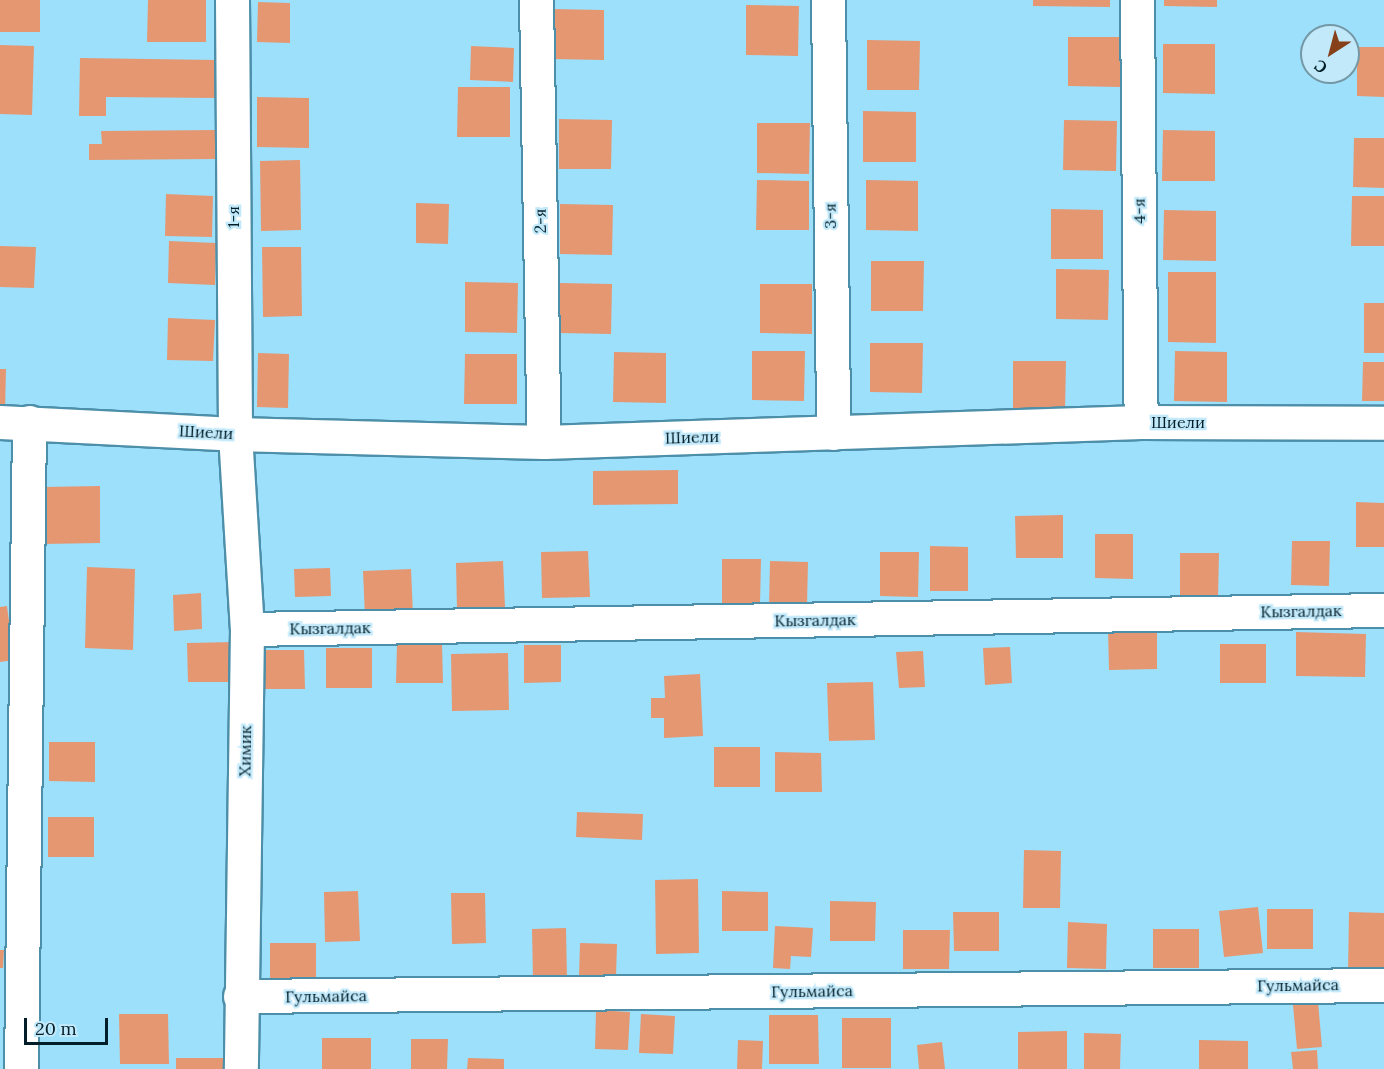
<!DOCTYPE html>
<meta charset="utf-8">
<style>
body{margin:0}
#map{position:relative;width:1384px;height:1069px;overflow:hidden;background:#9ce0fc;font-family:Lora,serif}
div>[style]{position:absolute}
.building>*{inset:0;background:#e59772}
.roads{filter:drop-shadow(2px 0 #4d8fa9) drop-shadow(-2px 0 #4d8fa9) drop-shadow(0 2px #4d8fa9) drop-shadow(0 -2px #4d8fa9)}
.minor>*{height:33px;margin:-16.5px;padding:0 16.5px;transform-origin:16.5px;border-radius:16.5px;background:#fff}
span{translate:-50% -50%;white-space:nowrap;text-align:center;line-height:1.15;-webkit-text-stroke:4.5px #c2e9fa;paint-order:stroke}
.street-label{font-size:16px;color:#021e28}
.north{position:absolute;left:1300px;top:24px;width:60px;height:60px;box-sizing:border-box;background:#c2e9fa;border:2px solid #7598a6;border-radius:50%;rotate:216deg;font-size:16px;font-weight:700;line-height:24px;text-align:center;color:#021e28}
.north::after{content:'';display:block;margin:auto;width:21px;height:27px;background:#86401a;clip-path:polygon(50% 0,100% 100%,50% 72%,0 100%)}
.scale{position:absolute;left:24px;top:1018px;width:84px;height:27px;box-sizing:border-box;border:3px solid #021e28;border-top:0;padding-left:8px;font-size:18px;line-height:21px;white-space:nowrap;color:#021e28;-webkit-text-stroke:4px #c2e9fa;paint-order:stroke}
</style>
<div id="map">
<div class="building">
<i style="clip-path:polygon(0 0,40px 0,40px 32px,0 32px)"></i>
<i style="clip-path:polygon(148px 0,206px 0,206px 42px,147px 42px)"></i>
<i style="clip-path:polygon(1033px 0,1110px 0,1110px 7px,1033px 6px)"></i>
<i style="clip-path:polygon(1164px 0,1217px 0,1217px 7px,1164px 6px)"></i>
<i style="clip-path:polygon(258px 2px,290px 3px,290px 43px,257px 42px)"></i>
<i style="clip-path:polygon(746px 5px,799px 6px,798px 56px,746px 55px)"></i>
<i style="clip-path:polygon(552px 9px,604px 10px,604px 60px,551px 59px)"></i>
<i style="clip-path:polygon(1068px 37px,1121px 37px,1120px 87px,1068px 86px)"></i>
<i style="clip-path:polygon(867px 40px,920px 41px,919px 90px,867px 90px)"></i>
<i style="clip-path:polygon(1163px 44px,1215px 44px,1215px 94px,1163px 93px)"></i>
<i style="clip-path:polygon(0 45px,34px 46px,32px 115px,0 114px)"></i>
<i style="clip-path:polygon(471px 46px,514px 48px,513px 82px,470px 80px)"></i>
<i style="clip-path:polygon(1357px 47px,1384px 47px,1384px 97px,1357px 96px)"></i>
<i style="clip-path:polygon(80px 58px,217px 60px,217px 98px,106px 97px,106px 116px,79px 116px)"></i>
<i style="clip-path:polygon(458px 87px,510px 87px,510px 137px,457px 137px)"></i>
<i style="clip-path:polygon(257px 97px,309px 98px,309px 148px,257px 147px)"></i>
<i style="clip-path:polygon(863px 111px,916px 112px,916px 162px,863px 162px)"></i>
<i style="clip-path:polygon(559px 119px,612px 120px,611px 169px,559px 169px)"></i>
<i style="clip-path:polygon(1064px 120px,1117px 121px,1116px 171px,1063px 170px)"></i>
<i style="clip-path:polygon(757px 123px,810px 123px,809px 174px,757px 173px)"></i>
<i style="clip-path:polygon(217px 130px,218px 159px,89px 160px,89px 144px,102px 144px,101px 131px)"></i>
<i style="clip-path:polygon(1163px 130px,1215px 131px,1215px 181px,1162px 181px)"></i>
<i style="clip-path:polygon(1354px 138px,1384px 138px,1384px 188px,1353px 187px)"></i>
<i style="clip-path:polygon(300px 160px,301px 230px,261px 231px,260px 161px)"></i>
<i style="clip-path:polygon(757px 180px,809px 181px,809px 230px,756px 230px)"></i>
<i style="clip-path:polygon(866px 180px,918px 181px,918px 231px,866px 230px)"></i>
<i style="clip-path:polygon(166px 194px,213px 196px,212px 237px,165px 236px)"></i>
<i style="clip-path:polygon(1352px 196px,1384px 196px,1384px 246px,1351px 246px)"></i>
<i style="clip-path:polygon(416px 203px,449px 204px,448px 244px,416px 243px)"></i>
<i style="clip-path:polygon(560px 204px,613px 205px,612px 255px,560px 254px)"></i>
<i style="clip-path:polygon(1051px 209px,1103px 210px,1103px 259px,1051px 259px)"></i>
<i style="clip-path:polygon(1164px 210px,1216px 211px,1216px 261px,1163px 260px)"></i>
<i style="clip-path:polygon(169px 241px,216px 243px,215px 285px,168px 283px)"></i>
<i style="clip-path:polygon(0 246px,36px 247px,34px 288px,0 287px)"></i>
<i style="clip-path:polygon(262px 247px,301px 247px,302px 316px,263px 317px)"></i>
<i style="clip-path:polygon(871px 261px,924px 261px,923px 311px,871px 311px)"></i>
<i style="clip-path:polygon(1056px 269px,1109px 270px,1108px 320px,1056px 319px)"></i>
<i style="clip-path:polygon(1168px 272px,1216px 272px,1216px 343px,1168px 342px)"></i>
<i style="clip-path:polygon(465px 282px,518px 283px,517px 333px,465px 332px)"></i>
<i style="clip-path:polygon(559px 283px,612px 284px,611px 334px,559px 333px)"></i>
<i style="clip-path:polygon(760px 284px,812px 284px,812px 334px,760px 333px)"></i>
<i style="clip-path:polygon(1364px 303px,1384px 303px,1384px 353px,1364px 353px)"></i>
<i style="clip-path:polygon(168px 318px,215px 320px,213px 361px,167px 360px)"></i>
<i style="clip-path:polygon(870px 343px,923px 343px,922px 393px,870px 392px)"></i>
<i style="clip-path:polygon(752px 351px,805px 351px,804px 401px,752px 400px)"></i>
<i style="clip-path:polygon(1175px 351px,1227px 352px,1227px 402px,1174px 401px)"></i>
<i style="clip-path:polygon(614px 352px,666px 353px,666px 403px,613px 402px)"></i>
<i style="clip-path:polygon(258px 353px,289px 354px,288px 408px,257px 407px)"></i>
<i style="clip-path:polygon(465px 354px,517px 354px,517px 404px,464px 404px)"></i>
<i style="clip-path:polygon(1013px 361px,1066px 361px,1065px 411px,1013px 411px)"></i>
<i style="clip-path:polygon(1363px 362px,1384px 362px,1384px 401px,1362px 401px)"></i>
<i style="clip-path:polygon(0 369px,6px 369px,5px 411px,0 411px)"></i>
<i style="clip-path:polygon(678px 470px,678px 504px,593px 505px,593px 471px)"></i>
<i style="clip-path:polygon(100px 486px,100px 543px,44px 544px,44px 487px)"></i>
<i style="clip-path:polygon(1356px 502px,1384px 503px,1384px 547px,1356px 547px)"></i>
<i style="clip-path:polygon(1063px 515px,1063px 558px,1016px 558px,1015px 516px)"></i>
<i style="clip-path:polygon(1095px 534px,1133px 534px,1133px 579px,1095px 578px)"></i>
<i style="clip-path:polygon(1292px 541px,1330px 541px,1329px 586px,1291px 585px)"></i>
<i style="clip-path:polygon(930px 546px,968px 547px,968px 591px,930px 591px)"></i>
<i style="clip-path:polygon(588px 551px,590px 597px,542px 598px,541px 552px)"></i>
<i style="clip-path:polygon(880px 552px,919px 552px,918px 597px,880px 596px)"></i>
<i style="clip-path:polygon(1180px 553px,1219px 553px,1218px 598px,1180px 598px)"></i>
<i style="clip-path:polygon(722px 559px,761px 559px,760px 604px,722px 603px)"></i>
<i style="clip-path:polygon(503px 561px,505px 607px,457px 609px,456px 563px)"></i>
<i style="clip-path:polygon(770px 561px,808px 562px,807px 606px,769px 606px)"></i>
<i style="clip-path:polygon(87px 567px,135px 569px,133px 650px,85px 648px)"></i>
<i style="clip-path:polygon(330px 568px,331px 596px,295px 597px,294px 569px)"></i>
<i style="clip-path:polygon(411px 569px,413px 615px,365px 617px,363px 571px)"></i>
<i style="clip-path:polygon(201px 593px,202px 629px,174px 631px,173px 595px)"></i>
<i style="clip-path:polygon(7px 606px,14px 660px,0 662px,0 607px)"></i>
<i style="clip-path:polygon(1157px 628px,1157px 669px,1109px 670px,1108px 629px)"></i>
<i style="clip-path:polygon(1296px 632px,1366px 634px,1365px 677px,1296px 676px)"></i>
<i style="clip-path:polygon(234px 642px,234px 682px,188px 682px,187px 643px)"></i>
<i style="clip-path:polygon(397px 644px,442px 644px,443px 683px,396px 683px)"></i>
<i style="clip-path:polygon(1220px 644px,1266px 644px,1266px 683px,1220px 683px)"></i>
<i style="clip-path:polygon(524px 645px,561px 645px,561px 682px,524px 683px)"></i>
<i style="clip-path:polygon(1010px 647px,1012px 683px,985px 685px,983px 648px)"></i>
<i style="clip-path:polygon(326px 648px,372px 648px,372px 688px,326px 688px)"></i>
<i style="clip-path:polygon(258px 650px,304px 650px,305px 689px,258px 689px)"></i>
<i style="clip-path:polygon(923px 651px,925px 687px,899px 688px,896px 652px)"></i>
<i style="clip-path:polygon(508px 653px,509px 710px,452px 711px,451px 654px)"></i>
<i style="clip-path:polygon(700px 674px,703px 736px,664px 738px,664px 718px,651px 718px,651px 698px,665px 698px,664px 676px)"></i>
<i style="clip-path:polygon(873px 682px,875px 740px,829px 741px,827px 683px)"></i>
<i style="clip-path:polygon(49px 742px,95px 742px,95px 782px,49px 781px)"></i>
<i style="clip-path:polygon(714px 747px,760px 747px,760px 787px,714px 787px)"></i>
<i style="clip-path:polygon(775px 752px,821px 753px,822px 792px,775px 792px)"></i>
<i style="clip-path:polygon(577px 812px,643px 814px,642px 840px,576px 837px)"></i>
<i style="clip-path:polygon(48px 817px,94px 817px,94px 857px,48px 857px)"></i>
<i style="clip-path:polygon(1024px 850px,1061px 851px,1060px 908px,1023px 908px)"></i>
<i style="clip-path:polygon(698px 879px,699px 953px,656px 954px,655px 880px)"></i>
<i style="clip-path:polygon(358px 891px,360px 941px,325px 942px,324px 892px)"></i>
<i style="clip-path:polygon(722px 891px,768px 892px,768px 931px,722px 931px)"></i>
<i style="clip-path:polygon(451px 893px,485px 893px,486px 943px,452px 944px)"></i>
<i style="clip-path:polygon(830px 901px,876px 902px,875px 941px,830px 941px)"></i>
<i style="clip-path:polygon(1258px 907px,1263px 953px,1224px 957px,1219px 911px)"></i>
<i style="clip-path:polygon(1267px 909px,1313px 909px,1313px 949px,1267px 949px)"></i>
<i style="clip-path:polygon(953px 912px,999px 912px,999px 951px,954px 951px)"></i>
<i style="clip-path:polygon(1349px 912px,1384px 913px,1384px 974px,1348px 973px)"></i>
<i style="clip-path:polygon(1068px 922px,1107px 924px,1106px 969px,1067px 968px)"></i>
<i style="clip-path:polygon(775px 926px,813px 928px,811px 957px,791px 956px,790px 969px,773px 968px)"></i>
<i style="clip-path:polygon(566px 928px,567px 979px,533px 980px,532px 929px)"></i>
<i style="clip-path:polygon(1153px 929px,1199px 929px,1199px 968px,1153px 968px)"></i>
<i style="clip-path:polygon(903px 930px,950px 930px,949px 969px,903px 969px)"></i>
<i style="clip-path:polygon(270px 943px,316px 943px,316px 983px,270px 982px)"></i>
<i style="clip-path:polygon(580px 943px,617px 944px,616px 977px,579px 976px)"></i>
<i style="clip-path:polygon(0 950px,4px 950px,3px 968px,0 968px)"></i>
<i style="clip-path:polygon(1318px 1002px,1322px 1047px,1297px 1049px,1293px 1005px)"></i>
<i style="clip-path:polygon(596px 1010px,630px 1012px,628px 1050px,595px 1049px)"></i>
<i style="clip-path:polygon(119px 1014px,168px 1014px,169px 1064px,120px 1064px)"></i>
<i style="clip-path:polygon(641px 1014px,675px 1016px,673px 1054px,639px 1053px)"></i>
<i style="clip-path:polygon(769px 1015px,818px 1015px,819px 1064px,769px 1064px)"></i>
<i style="clip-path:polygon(842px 1018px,891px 1018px,891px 1068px,842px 1068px)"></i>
<i style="clip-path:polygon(1067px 1031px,1067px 1069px,1018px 1069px,1018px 1032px)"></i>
<i style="clip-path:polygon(1084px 1033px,1121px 1034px,1120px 1069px,1084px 1069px)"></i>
<i style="clip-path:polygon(322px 1038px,371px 1038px,371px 1069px,322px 1069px)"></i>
<i style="clip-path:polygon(411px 1039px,448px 1039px,447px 1069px,411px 1069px)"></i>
<i style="clip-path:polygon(738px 1040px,763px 1041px,762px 1069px,737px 1069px)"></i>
<i style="clip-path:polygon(1199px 1040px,1248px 1041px,1248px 1069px,1199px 1069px)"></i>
<i style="clip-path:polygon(942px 1042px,945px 1069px,919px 1069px,917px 1045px)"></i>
<i style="clip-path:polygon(1317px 1050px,1318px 1069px,1293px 1069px,1291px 1052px)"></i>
<i style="clip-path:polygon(176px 1058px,225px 1058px,226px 1069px,176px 1069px)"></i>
<i style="clip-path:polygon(468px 1058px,504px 1059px,504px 1069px,467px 1069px)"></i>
</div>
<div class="roads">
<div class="minor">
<i style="left:232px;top:0;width:434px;rotate:89.6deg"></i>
<i style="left:235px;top:434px;width:195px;rotate:86.5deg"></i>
<i style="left:247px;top:629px;width:440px;rotate:90.8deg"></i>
<i style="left:536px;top:0;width:442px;rotate:89deg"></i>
<i style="left:828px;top:0;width:433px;rotate:89.3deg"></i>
<i style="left:1137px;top:0;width:422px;rotate:89.5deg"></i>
<i style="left:0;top:422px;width:235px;rotate:2.9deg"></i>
<i style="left:235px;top:434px;width:309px;rotate:1.5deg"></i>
<i style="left:544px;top:442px;width:597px;rotate:-1.92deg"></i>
<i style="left:1141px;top:422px;width:243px;rotate:0.2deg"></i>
<i style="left:247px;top:629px;width:1137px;rotate:-0.96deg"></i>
<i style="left:240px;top:996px;width:1144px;rotate:-0.55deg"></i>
<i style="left:21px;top:1069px;width:647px;rotate:-89.29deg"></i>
</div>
</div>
<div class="street-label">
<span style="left:1139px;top:211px;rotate:-91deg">4-я</span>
<span style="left:830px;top:216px;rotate:-91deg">3-я</span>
<span style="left:233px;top:217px;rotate:-90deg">1-я</span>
<span style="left:540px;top:221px;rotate:-91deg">2-я</span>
<span style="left:1178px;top:422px">Шиели</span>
<span style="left:206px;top:432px;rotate:3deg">Шиели</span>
<span style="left:692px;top:437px;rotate:-2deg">Шиели</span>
<span style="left:1301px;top:611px;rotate:-1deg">Кызгалдак</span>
<span style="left:815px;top:620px;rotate:-1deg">Кызгалдак</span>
<span style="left:330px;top:628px;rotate:-1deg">Кызгалдак</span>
<span style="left:245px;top:751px;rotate:-89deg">Химик</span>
<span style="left:1298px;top:985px;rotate:-1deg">Гульмайса</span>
<span style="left:812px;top:991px;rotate:-1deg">Гульмайса</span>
<span style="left:326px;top:996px;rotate:-1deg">Гульмайса</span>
</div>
<div class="north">С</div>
<div class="scale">20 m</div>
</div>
